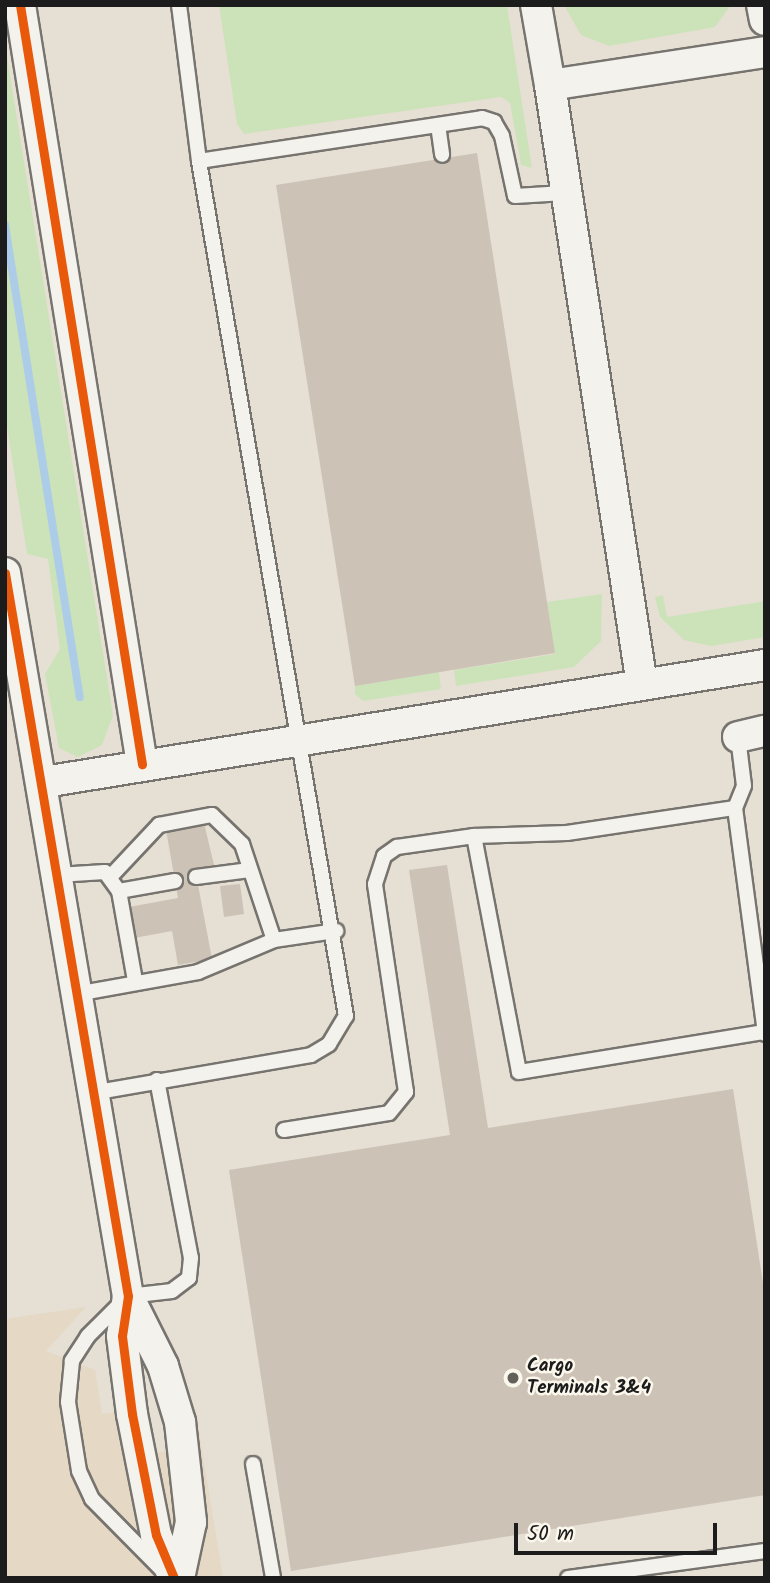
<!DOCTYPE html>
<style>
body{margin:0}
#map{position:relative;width:770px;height:1583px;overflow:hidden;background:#e6dfd4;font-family:Kalam,sans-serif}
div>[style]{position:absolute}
.built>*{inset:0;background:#e5d8c4}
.green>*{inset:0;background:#cce3ba}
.stream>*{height:8px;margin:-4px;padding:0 4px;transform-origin:4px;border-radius:4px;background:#adcce7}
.building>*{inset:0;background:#ccc2b5}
.roads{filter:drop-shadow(2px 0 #77746f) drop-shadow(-2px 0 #77746f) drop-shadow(0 2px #77746f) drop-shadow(0 -2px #77746f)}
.lane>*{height:14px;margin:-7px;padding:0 7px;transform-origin:7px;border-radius:7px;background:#f4f2ed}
.street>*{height:30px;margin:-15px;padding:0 15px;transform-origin:15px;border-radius:15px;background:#f4f2ed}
.cycleway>*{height:9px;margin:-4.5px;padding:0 4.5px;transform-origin:4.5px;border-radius:4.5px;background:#e8590c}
.dots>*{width:19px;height:19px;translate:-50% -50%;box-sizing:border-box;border:4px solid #fbf7ec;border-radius:50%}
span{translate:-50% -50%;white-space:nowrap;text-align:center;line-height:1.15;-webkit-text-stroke:5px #fbf7ec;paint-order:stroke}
.poi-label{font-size:19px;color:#1c1c1c;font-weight:700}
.left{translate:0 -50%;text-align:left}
.frame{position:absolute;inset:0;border:7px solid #1c1c1c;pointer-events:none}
.scale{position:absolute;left:514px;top:1523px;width:203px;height:32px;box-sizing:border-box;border:4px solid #1c1c1c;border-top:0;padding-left:9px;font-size:21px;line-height:24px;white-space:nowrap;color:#1c1c1c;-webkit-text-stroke:5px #fbf7ec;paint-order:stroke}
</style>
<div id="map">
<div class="built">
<i style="clip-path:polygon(86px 1307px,46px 1351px,95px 1370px,102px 1414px,118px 1412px,125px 1458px,167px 1451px,164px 1425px,197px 1420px,223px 1578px,5px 1578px,5px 1319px)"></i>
</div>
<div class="green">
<i style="clip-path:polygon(219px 5px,507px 5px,532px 168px,521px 165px,510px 103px,501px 97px,244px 134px,237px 124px)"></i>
<i style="clip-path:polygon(564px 5px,731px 5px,715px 27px,609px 46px,581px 35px)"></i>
<i style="clip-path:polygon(5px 44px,113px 715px,102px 745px,78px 757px,59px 748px,45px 674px,60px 649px,48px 559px,27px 554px,5px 414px)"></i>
<i style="clip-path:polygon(602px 594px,601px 641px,574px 667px,456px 686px,454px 670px,555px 654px,547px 602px)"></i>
<i style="clip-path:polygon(663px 595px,667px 617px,765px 601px,765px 637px,711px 646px,684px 640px,660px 617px,655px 597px)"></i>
<i style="clip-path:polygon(439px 672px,441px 689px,363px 701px,355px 694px,355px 686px)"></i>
</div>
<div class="stream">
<i style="left:5px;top:225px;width:478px;rotate:81deg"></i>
</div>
<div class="building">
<i style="clip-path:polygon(477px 153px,555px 653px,355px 686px,276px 185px)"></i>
<i style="clip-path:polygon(204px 823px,214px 865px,195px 869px,212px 959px,178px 965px,172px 931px,134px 938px,129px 907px,178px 898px,166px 830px)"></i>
<i style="clip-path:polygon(447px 865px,488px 1128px,733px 1089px,765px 1296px,765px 1495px,291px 1571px,229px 1170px,450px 1135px,409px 870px)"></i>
<i style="clip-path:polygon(240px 884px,244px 914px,224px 917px,220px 886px)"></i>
</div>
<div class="roads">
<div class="lane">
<i style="left:438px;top:125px;width:30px;rotate:82deg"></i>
<i style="left:199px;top:161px;width:286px;rotate:-8.6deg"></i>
<i style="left:482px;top:118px;width:13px;rotate:18deg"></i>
<i style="left:494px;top:122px;width:16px;rotate:60deg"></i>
<i style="left:502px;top:136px;width:61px;rotate:77.8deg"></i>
<i style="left:515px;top:196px;width:50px;rotate:-3.4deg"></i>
<i style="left:738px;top:737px;width:49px;rotate:83deg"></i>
<i style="left:744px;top:786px;width:24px;rotate:112deg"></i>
<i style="left:735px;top:808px;width:228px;rotate:82.4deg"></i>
<i style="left:474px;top:836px;width:240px;rotate:79.2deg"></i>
<i style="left:519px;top:1072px;width:248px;rotate:-9.3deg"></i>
<i style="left:57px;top:875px;width:48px;rotate:-3.6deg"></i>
<i style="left:105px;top:872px;width:24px;rotate:54deg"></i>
<i style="left:119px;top:891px;width:57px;rotate:-10.1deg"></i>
<i style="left:112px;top:875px;width:69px;rotate:-46.8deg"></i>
<i style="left:159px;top:825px;width:54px;rotate:-10.7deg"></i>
<i style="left:212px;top:815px;width:42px;rotate:44deg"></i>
<i style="left:242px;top:844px;width:101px;rotate:71.6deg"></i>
<i style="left:196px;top:877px;width:54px;rotate:-7.4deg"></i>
<i style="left:119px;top:891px;width:91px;rotate:79.9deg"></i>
<i style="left:76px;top:994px;width:124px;rotate:-10.2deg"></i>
<i style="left:198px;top:972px;width:82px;rotate:-22.8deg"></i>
<i style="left:274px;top:940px;width:63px;rotate:-8.3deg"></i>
<i style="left:157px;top:1080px;width:181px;rotate:79.2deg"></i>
<i style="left:191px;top:1258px;width:20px;rotate:96deg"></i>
<i style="left:189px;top:1278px;width:21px;rotate:143deg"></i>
<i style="left:172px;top:1291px;width:44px;rotate:173.5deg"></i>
<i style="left:128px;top:1296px;width:57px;rotate:135deg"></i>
<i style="left:88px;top:1336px;width:30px;rotate:123deg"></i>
<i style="left:72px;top:1361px;width:41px;rotate:95.6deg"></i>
<i style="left:68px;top:1402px;width:70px;rotate:80.9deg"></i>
<i style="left:79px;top:1471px;width:31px;rotate:65deg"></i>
<i style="left:92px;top:1499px;width:101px;rotate:45.4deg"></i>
<i style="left:92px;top:1093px;width:222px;rotate:-9.8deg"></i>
<i style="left:311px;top:1055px;width:21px;rotate:-31deg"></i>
<i style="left:329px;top:1044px;width:33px;rotate:-59deg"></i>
<i style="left:346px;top:1016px;width:868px;rotate:-99.76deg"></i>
<i style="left:199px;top:161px;width:157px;rotate:-97.3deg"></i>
<i style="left:284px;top:1130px;width:106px;rotate:-9.2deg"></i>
<i style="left:389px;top:1113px;width:27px;rotate:-51deg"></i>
<i style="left:406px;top:1092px;width:210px;rotate:-98.5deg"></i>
<i style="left:375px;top:884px;width:29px;rotate:-72deg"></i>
<i style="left:384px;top:856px;width:16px;rotate:-35deg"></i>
<i style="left:397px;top:847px;width:78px;rotate:-8.1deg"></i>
<i style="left:474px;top:836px;width:93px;rotate:-1.8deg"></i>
<i style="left:567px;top:833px;width:170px;rotate:-8.5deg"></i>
<i style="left:253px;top:1464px;width:116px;rotate:80deg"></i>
<i style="left:568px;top:1578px;width:199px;rotate:-7.8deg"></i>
</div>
<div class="street">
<i style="left:20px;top:5px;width:769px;rotate:80.87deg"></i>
<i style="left:536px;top:5px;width:81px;rotate:80.1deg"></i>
<i style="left:550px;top:85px;width:218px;rotate:-8.7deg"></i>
<i style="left:762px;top:5px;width:15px;rotate:79deg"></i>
<i style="left:550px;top:85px;width:607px;rotate:81.28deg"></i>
<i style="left:5px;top:573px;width:733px;rotate:80.35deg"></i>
<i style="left:128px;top:1296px;width:40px;rotate:98.5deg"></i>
<i style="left:122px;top:1336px;width:79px;rotate:82.7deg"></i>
<i style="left:132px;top:1414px;width:123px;rotate:78.8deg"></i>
<i style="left:156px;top:1535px;width:47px;rotate:67.3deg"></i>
<i style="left:738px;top:737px;width:28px;rotate:-13deg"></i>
<i style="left:44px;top:782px;width:730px;rotate:-9.22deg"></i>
<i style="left:128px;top:1296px;width:78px;rotate:63.4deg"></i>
<i style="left:163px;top:1366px;width:59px;rotate:73.1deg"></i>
<i style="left:180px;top:1422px;width:101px;rotate:83.7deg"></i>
<i style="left:191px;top:1522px;width:57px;rotate:102.1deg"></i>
</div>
</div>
<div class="cycleway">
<i style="left:20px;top:5px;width:769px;rotate:80.87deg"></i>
<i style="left:5px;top:573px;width:733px;rotate:80.35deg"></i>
<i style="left:128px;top:1296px;width:40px;rotate:98.5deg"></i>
<i style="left:122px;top:1336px;width:79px;rotate:82.7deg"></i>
<i style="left:132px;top:1414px;width:123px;rotate:78.8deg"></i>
<i style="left:156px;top:1535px;width:47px;rotate:67.3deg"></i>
</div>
<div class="dots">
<i style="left:513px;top:1378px;background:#63605c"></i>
</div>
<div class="poi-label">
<span class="left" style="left:527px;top:1378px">Cargo<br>Terminals 3&amp;4</span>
</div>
<div class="frame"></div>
<div class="scale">50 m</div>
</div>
